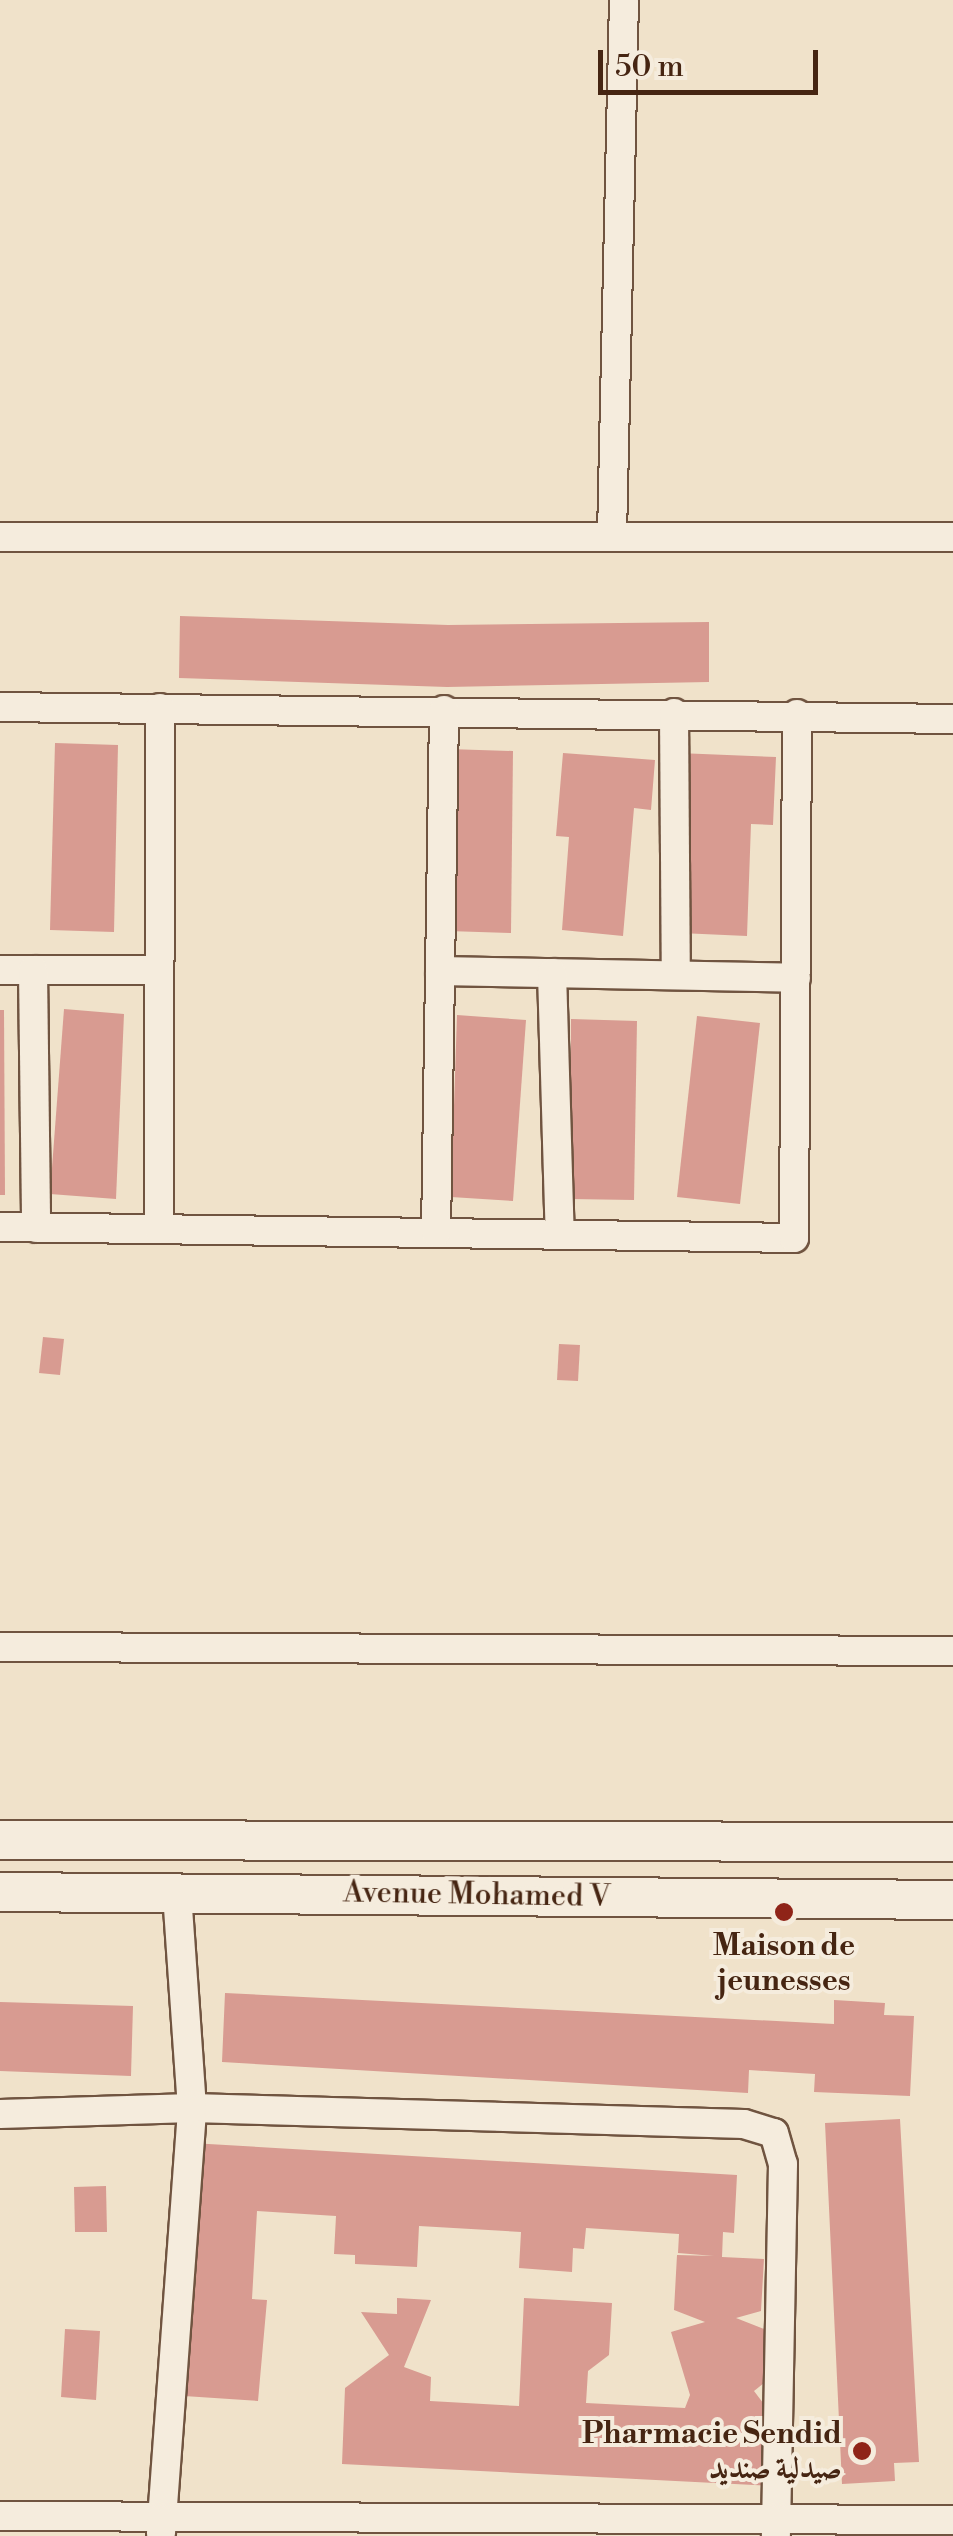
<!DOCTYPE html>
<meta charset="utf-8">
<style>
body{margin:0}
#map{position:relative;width:953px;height:2536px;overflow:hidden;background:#f0e2ca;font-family:"Libre Bodoni",Amiri,serif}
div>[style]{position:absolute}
.building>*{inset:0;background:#d89b91}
.roads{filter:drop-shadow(2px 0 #705440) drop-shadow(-2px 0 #705440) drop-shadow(0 2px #705440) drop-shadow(0 -2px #705440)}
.street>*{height:28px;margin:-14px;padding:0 14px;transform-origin:14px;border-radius:14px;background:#f5ecdd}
.secondary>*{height:38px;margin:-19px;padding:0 19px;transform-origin:19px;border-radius:19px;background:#f5ecdd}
.dots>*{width:28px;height:28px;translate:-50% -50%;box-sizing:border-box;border:5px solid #f5ecdd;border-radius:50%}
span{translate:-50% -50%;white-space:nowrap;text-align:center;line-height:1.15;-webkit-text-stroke:8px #f5ecdd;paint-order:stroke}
.street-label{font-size:30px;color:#462512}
.poi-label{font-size:30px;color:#462512;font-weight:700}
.right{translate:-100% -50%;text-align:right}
.scale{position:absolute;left:598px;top:50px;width:220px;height:45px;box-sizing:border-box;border:5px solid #462512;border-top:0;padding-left:12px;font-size:30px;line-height:35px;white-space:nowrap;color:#462512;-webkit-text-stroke:8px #f5ecdd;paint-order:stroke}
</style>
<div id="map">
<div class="building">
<i style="clip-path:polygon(180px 616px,448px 625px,709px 622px,709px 682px,447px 687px,179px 678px)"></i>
<i style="clip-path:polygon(55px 743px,118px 745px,114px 932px,50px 930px)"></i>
<i style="clip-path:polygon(448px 749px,513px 751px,511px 933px,448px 931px)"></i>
<i style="clip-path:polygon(563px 753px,655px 760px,651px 810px,634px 808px,623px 936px,562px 930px,569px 837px,556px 836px)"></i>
<i style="clip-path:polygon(678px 753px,776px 757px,773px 825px,751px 824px,747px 936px,680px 933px)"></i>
<i style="clip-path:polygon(64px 1009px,124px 1014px,116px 1199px,50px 1194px)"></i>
<i style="clip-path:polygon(0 1010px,4px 1010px,5px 1195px,0 1195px)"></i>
<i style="clip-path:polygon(457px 1015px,526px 1020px,513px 1201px,451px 1197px)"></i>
<i style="clip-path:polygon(697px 1016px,760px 1023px,740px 1204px,677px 1197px)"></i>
<i style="clip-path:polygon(571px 1019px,637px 1021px,634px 1200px,570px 1199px)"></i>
<i style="clip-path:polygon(43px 1337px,64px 1339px,60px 1375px,39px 1373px)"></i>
<i style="clip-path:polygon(559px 1344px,580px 1345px,578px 1381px,557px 1380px)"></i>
<i style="clip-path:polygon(225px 1993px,834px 2024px,834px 2000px,885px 2003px,884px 2015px,914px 2016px,910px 2096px,814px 2092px,815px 2074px,749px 2070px,748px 2093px,222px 2062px)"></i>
<i style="clip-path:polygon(0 2002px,133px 2006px,131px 2076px,0 2071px)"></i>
<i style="clip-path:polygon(900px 2119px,919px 2462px,894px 2463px,895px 2481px,842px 2484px,825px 2123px)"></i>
<i style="clip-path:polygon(191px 2143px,737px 2175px,734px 2233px,723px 2232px,722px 2257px,764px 2259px,761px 2311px,736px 2318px,772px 2332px,770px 2378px,754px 2391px,776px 2420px,774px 2486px,342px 2464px,345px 2388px,389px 2355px,361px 2312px,397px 2314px,397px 2298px,431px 2300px,404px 2367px,431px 2377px,430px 2401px,519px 2406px,524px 2298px,612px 2303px,609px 2355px,588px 2371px,586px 2403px,685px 2408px,690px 2395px,671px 2332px,705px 2322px,674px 2310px,677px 2255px,714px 2256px,678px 2253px,679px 2234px,586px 2228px,584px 2249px,573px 2248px,572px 2272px,519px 2268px,521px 2232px,419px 2226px,417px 2267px,355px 2264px,355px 2255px,334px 2254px,336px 2216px,257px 2211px,252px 2299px,267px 2300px,258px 2401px,184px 2396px)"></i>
<i style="clip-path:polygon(106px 2186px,107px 2232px,75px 2232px,74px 2187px)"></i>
<i style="clip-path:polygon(65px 2329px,100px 2331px,96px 2400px,61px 2397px)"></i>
</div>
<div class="roads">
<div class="street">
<i style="left:612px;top:536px;width:536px;rotate:-88.72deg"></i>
<i style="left:0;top:537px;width:953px"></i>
<i style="left:0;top:707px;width:953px;rotate:0.72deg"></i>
<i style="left:674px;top:713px;width:262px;rotate:89.6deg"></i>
<i style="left:0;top:970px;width:159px"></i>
<i style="left:33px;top:970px;width:258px;rotate:89.3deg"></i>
<i style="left:440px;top:971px;width:356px;rotate:1.1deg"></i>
<i style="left:552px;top:973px;width:262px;rotate:88.3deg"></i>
<i style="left:0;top:1227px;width:794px;rotate:0.79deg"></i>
<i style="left:794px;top:1238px;width:524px;rotate:-89.67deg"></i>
<i style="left:159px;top:1229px;width:521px;rotate:-89.89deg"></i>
<i style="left:436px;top:1233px;width:523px;rotate:-89.12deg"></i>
<i style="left:0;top:1647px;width:953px;rotate:0.24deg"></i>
<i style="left:0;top:2114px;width:192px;rotate:-1.8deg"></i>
<i style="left:192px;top:2108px;width:552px;rotate:1.66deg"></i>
<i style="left:744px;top:2124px;width:31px;rotate:17deg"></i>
<i style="left:774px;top:2133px;width:32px;rotate:74deg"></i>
<i style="left:783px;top:2164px;width:372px;rotate:91.1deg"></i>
<i style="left:0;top:2516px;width:953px;rotate:0.24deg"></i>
<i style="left:161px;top:2533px;width:426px;rotate:-85.8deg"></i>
<i style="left:192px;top:2108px;width:218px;rotate:-94deg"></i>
</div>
<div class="secondary">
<i style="left:0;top:1840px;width:953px;rotate:0.12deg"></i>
<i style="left:0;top:1892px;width:953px;rotate:0.48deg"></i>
</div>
</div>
<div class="dots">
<i style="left:784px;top:1912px;background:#8f2418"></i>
<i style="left:862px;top:2451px;background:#8f2418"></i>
</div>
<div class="street-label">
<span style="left:477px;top:1895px;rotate:1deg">Avenue Mohamed V</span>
</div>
<div class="poi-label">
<span style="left:784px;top:1963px">Maison de<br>jeunesses</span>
<span class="right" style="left:842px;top:2451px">Pharmacie Sendid<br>صيدلية صنديد</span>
</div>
<div class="scale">50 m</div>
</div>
